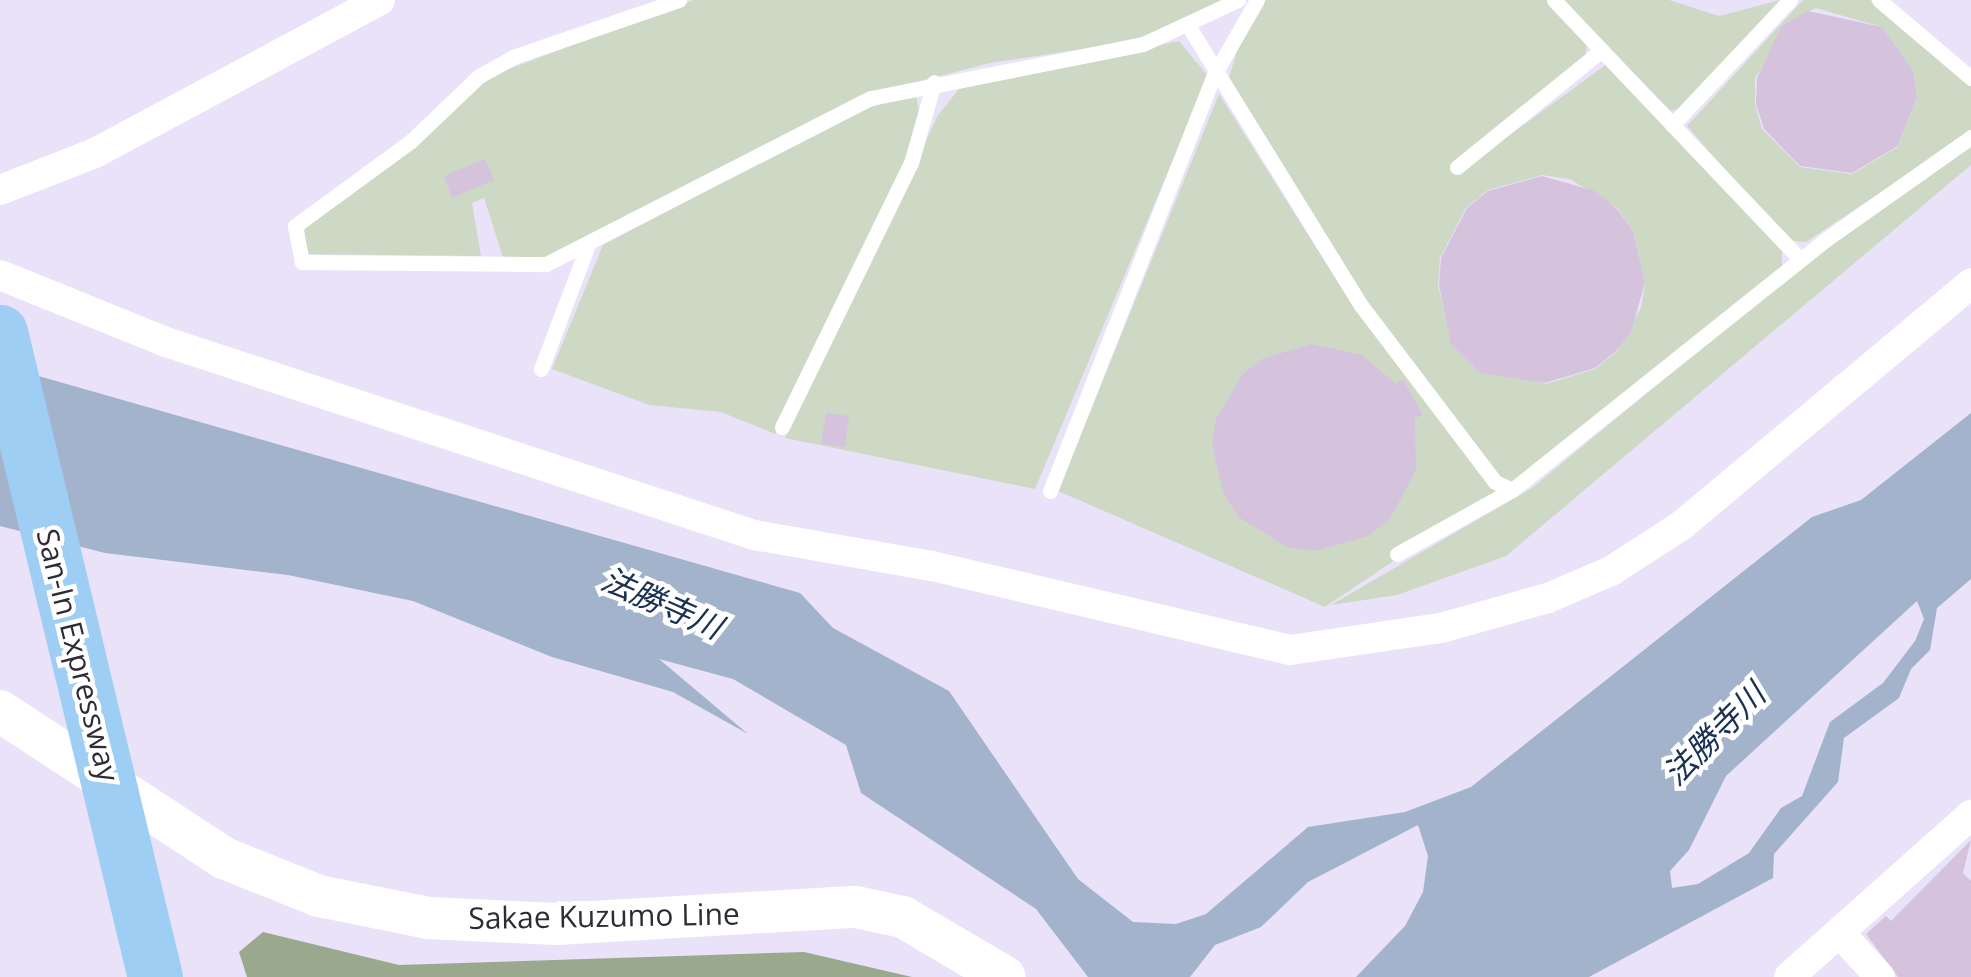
<!DOCTYPE html>
<meta charset="utf-8">
<style>
body{margin:0}
#map{position:relative;width:1971px;height:977px;overflow:hidden;background:#e9e2f9;font-family:"Open Sans","Noto Sans JP",sans-serif}
div>[style]{position:absolute}
.green>*{inset:0;background:#cdd9c4}
.forest>*{inset:0;background:#9aa88e}
.water>*{inset:0;background:#a3b3cc}
.building>*{inset:0;background:#d5c3de}
.lane>*{height:15px;margin:-7.5px;padding:0 7.5px;transform-origin:7.5px;border-radius:7.5px;background:#fff}
.street>*{height:30px;margin:-15px;padding:0 15px;transform-origin:15px;border-radius:15px;background:#fff}
.secondary>*{height:42px;margin:-21px;padding:0 21px;transform-origin:21px;border-radius:21px;background:#fff}
.highway>*{height:55px;margin:-27.5px;padding:0 27.5px;transform-origin:27.5px;border-radius:27.5px;background:#9ecef3}
span{translate:-50% -50%;white-space:nowrap;text-align:center;line-height:1.15;-webkit-text-stroke:9px #fff;paint-order:stroke}
.street-label{font-size:30px;color:#2e2b34}
.water-label{font-size:32px;color:#1a3154;font-style:italic}
</style>
<div id="map">
<div class="green">
<i style="clip-path:polygon(693px 0,1227px 0,1137px 41px,990px 63px,862px 96px,552px 257px,503px 257px,484px 198px,472px 203px,481px 256px,303px 254px,305px 226px,491px 76px)"></i>
<i style="clip-path:polygon(evenodd,1266px 0,1549px 0,1587px 45px,1585px 56px,1459px 172px,1607px 64px,1782px 249px,1782px 268px,1515px 482px,1502px 479px,1363px 300px,1228px 81px,1244px 28px,1266px 0,1542px 175px,1570px 179px,1617px 208px,1633px 231px,1645px 282px,1641px 308px,1616px 352px,1595px 369px,1546px 384px,1473px 366px,1452px 343px,1438px 285px,1440px 258px,1466px 208px,1488px 190px,1542px 175px)"></i>
<i style="clip-path:polygon(1560px 0,1669px 0,1719px 16px,1780px 0,1683px 108px,1671px 111px)"></i>
<i style="clip-path:polygon(evenodd,1803px 0,1870px 0,1971px 86px,1971px 132px,1806px 242px,1787px 240px,1687px 126px,1803px 0,1816px 8px,1882px 27px,1913px 70px,1917px 97px,1898px 147px,1852px 174px,1800px 167px,1762px 129px,1755px 104px,1755px 78px,1785px 31px,1781px 25px,1816px 8px)"></i>
<i style="clip-path:polygon(1179px 41px,1208px 76px,1035px 489px,785px 438px,938px 115px,959px 89px)"></i>
<i style="clip-path:polygon(1219px 94px,1357px 312px,1496px 492px,1325px 607px,1058px 491px)"></i>
<i style="clip-path:polygon(916px 95px,922px 127px,775px 434px,721px 412px,649px 405px,552px 369px,603px 245px,862px 109px)"></i>
<i style="clip-path:polygon(1971px 147px,1971px 165px,1506px 556px,1397px 595px,1331px 605px,1532px 488px,1791px 274px)"></i>
</div>
<div class="forest">
<i style="clip-path:polygon(263px 932px,399px 965px,804px 952px,912px 977px,247px 977px,239px 952px)"></i>
</div>
<div class="water">
<i style="clip-path:polygon(evenodd,0 365px,800px 593px,833px 628px,949px 691px,1078px 879px,1133px 922px,1176px 924px,1206px 914px,1308px 827px,1405px 812px,1471px 787px,1812px 517px,1861px 500px,1971px 413px,1971px 579px,1937px 608px,1930px 650px,1911px 669px,1899px 698px,1844px 738px,1838px 782px,1774px 854px,1773px 878px,1589px 977px,1356px 977px,1405px 926px,1423px 892px,1428px 856px,1418px 825px,1308px 882px,1261px 927px,1215px 945px,1190px 977px,1088px 977px,1036px 909px,861px 793px,846px 745px,733px 679px,659px 659px,748px 734px,673px 692px,552px 657px,413px 601px,288px 575px,105px 553px,0 526px,0 365px,1917px 601px,1924px 619px,1915px 641px,1883px 683px,1830px 722px,1802px 796px,1781px 808px,1749px 853px,1698px 884px,1672px 888px,1670px 871px,1689px 850px,1726px 776px,1917px 601px)"></i>
</div>
<div class="building">
<i style="clip-path:polygon(1808px 11px,1882px 27px,1913px 70px,1917px 97px,1898px 146px,1852px 173px,1800px 166px,1764px 129px,1756px 104px,1757px 78px,1782px 25px)"></i>
<i style="clip-path:polygon(485px 159px,494px 180px,452px 198px,444px 176px)"></i>
<i style="clip-path:polygon(1542px 176px,1595px 191px,1617px 209px,1633px 231px,1645px 282px,1631px 332px,1615px 352px,1595px 368px,1545px 383px,1480px 373px,1451px 344px,1439px 285px,1441px 258px,1467px 208px,1488px 191px)"></i>
<i style="clip-path:polygon(1311px 344px,1362px 355px,1396px 384px,1403px 379px,1423px 415px,1415px 418px,1416px 470px,1390px 519px,1368px 536px,1315px 551px,1287px 547px,1240px 518px,1224px 495px,1212px 445px,1216px 419px,1242px 375px,1262px 359px)"></i>
<i style="clip-path:polygon(826px 413px,849px 416px,845px 447px,821px 444px)"></i>
<i style="clip-path:polygon(1971px 840px,1963px 873px,1971px 881px,1971px 977px,1898px 977px,1866px 934px,1886px 916px,1891px 921px)"></i>
</div>
<div class="lane">
<i style="left:679px;top:0;width:173px;rotate:161.1deg"></i>
<i style="left:515px;top:56px;width:41px;rotate:150.9deg"></i>
<i style="left:479px;top:76px;width:94px;rotate:136.3deg"></i>
<i style="left:411px;top:141px;width:144px;rotate:143.8deg"></i>
<i style="left:295px;top:226px;width:37px;rotate:79deg"></i>
<i style="left:302px;top:262px;width:244px;rotate:0.5deg"></i>
<i style="left:546px;top:264px;width:365px;rotate:-27.1deg"></i>
<i style="left:871px;top:98px;width:277px;rotate:-11.2deg"></i>
<i style="left:1143px;top:44px;width:105px;rotate:-24.9deg"></i>
<i style="left:1554px;top:0;width:357px;rotate:46.5deg"></i>
<i style="left:1879px;top:0;width:121px;rotate:40.3deg"></i>
<i style="left:1189px;top:27px;width:326px;rotate:58.3deg"></i>
<i style="left:1360px;top:304px;width:223px;rotate:52.8deg"></i>
<i style="left:1495px;top:482px;width:19px;rotate:25deg"></i>
<i style="left:1512px;top:490px;width:401px;rotate:-38.6deg"></i>
<i style="left:1825px;top:240px;width:179px;rotate:-35.2deg"></i>
<i style="left:1672px;top:125px;width:172px;rotate:-46.7deg"></i>
<i style="left:1457px;top:167px;width:186px;rotate:-38.9deg"></i>
<i style="left:541px;top:369px;width:130px;rotate:-69.3deg"></i>
<i style="left:782px;top:427px;width:294px;rotate:-64deg"></i>
<i style="left:911px;top:163px;width:84px;rotate:-74.1deg"></i>
<i style="left:1050px;top:491px;width:449px;rotate:-68.5deg"></i>
<i style="left:1215px;top:73px;width:84px;rotate:-60.1deg"></i>
<i style="left:1397px;top:554px;width:132px;rotate:-29.1deg"></i>
</div>
<div class="street">
<i style="left:0;top:190px;width:102px;rotate:-21.3deg"></i>
<i style="left:95px;top:153px;width:323px;rotate:-28.2deg"></i>
<i style="left:0;top:275px;width:176px;rotate:22deg"></i>
<i style="left:163px;top:341px;width:622px;rotate:18.17deg"></i>
<i style="left:754px;top:535px;width:181px;rotate:9.9deg"></i>
<i style="left:932px;top:566px;width:368px;rotate:13.2deg"></i>
<i style="left:1290px;top:650px;width:153px;rotate:-8.3deg"></i>
<i style="left:1441px;top:628px;width:111px;rotate:-15.7deg"></i>
<i style="left:1548px;top:598px;width:69px;rotate:-23.2deg"></i>
<i style="left:1611px;top:571px;width:85px;rotate:-32.9deg"></i>
<i style="left:1682px;top:525px;width:377px;rotate:-39.9deg"></i>
<i style="left:1839px;top:932px;width:61px;rotate:47.7deg"></i>
<i style="left:1789px;top:977px;width:244px;rotate:-41.7deg"></i>
</div>
<div class="secondary">
<i style="left:0;top:711px;width:268px;rotate:33.3deg"></i>
<i style="left:224px;top:858px;width:102px;rotate:21.8deg"></i>
<i style="left:319px;top:896px;width:111px;rotate:11.4deg"></i>
<i style="left:428px;top:918px;width:129px;rotate:2.7deg"></i>
<i style="left:557px;top:924px;width:299px;rotate:-3.3deg"></i>
<i style="left:856px;top:907px;width:48px;rotate:12deg"></i>
<i style="left:903px;top:917px;width:118px;rotate:30.5deg"></i>
</div>
<div class="highway">
<i style="left:0;top:332px;width:663px;rotate:76.49deg"></i>
</div>
<div class="street-label">
<span style="left:78px;top:655px;rotate:76deg">San-In Expressway</span>
<span style="left:604px;top:916px;rotate:-1deg">Sakae Kuzumo Line</span>
</div>
<div class="water-label">
<span style="left:662px;top:603px;rotate:24deg">法勝寺川</span>
<span style="left:1714px;top:734px;rotate:-45deg">法勝寺川</span>
</div>
</div>
